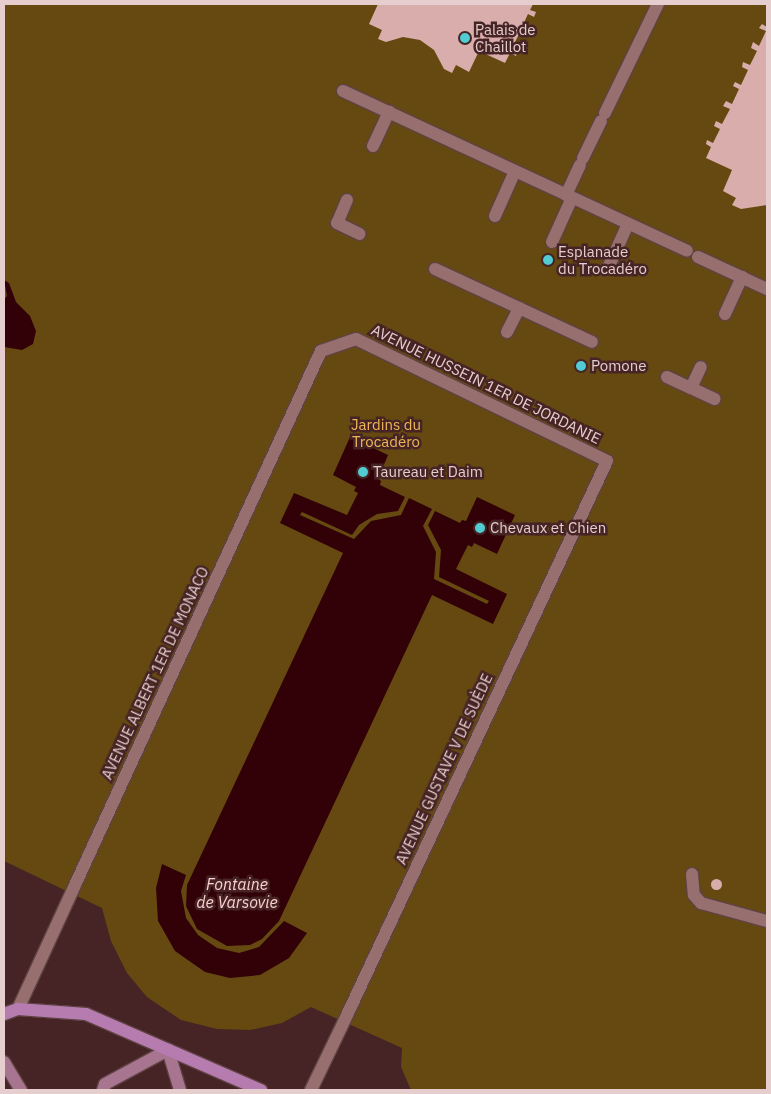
<!DOCTYPE html>
<meta charset="utf-8">
<style>
body{margin:0}
#map{position:relative;width:771px;height:1094px;overflow:hidden;background:#462425;font-family:"IBM Plex Sans",sans-serif}
div>[style]{position:absolute}
.green>*{inset:0;background:#654911}
.water>*{inset:0;background:#320107}
.building>*{inset:0;background:#d9adac}
.round{border-radius:50%}
.roads{filter:drop-shadow(1px 0 #5f4243) drop-shadow(-1px 0 #5f4243) drop-shadow(0 1px #5f4243) drop-shadow(0 -1px #5f4243)}
.lane>*{height:12px;margin:-6px;padding:0 6px;transform-origin:6px;border-radius:6px;background:#976f6e}
.street>*{height:12px;margin:-6px;padding:0 6px;transform-origin:6px;border-radius:6px;background:#976f6e}
.secondary>*{height:12px;margin:-6px;padding:0 6px;transform-origin:6px;border-radius:6px;background:#a7758f}
.primary>*{height:12px;margin:-6px;padding:0 6px;transform-origin:6px;border-radius:6px;background:#b67cb0}
.dots>*{width:14px;height:14px;translate:-50% -50%;box-sizing:border-box;border:2px solid #462425;border-radius:50%}
span{translate:-50% -50%;white-space:nowrap;text-align:center;line-height:1.15;-webkit-text-stroke:5px #462425;paint-order:stroke}
.poi-label{font-size:15px;color:#e5cecd}
.left{translate:0 -50%;text-align:left}
.street-label{font-size:15px;color:#e5cecd}
.park-label{font-size:15px;color:#edb757}
.water-label{font-size:16px;color:#fed0cf;font-style:italic}
.frame{position:absolute;inset:0;border:5px solid #e5cecd;pointer-events:none}
</style>
<div id="map">
<div class="green">
<i style="clip-path:polygon(4px 4px,767px 4px,767px 1090px,411px 1090px,401px 1067px,402px 1048px,311px 1007px,282px 1023px,250px 1030px,217px 1029px,181px 1020px,147px 997px,127px 973px,111px 941px,102px 908px,4px 861px)"></i>
</div>
<div class="water">
<i style="clip-path:polygon(4px 280px,9px 283px,16px 302px,30px 316px,36px 331px,33px 344px,22px 350px,4px 347px,4px 300px,7px 296px)"></i>
<i style="clip-path:polygon(350px 437px,388px 455px,378px 479px,381px 481px,380px 485px,405px 497px,398px 511px,377px 514px,359px 525px,352px 535px,302px 512px,300px 515px,354px 539px,371px 521px,401px 515px,409px 498px,432px 509px,423px 526px,436px 552px,434px 579px,487px 604px,489px 601px,439px 577px,441px 550px,428px 525px,435px 511px,460px 523px,462px 520px,466px 521px,477px 497px,515px 515px,497px 554px,474px 543px,472px 547px,468px 545px,456px 569px,507px 594px,493px 624px,432px 595px,279px 921px,262px 939px,250px 945px,227px 946px,197px 929px,186px 906px,187px 885px,343px 553px,280px 523px,294px 493px,347px 515px,358px 493px,354px 491px,356px 487px,333px 475px)"></i>
<i style="clip-path:polygon(162px 864px,186px 875px,181px 891px,186px 918px,198px 935px,217px 948px,239px 953px,259px 947px,284px 921px,307px 933px,289px 958px,260px 975px,230px 978px,205px 972px,175px 951px,158px 921px,156px 888px)"></i>
</div>
<div class="building">
<i style="clip-path:polygon(378px 4px,533px 4px,530px 10px,536px 12px,534px 17px,528px 14px,521px 29px,526px 32px,525px 36px,519px 34px,512px 48px,518px 51px,516px 56px,510px 53px,505px 63px,479px 51px,469px 72px,456px 65px,452px 73px,444px 69px,434px 50px,420px 40px,403px 37px,386px 42px,378px 39px,382px 30px,369px 24px)"></i>
<i style="clip-path:polygon(762px 24px,767px 27px,767px 205px,741px 209px,732px 205px,736px 198px,723px 191px,732px 170px,706px 158px,711px 147px,706px 144px,707px 140px,713px 143px,720px 129px,714px 126px,716px 121px,722px 124px,730px 109px,723px 106px,726px 101px,732px 104px,739px 89px,733px 86px,735px 82px,741px 85px,748px 70px,742px 67px,743px 62px,750px 65px,757px 51px,751px 48px,753px 42px,759px 46px,766px 31px,759px 28px)"></i>
<i class="round" style="left:710.5px;top:878.5px;width:11px;height:11px"></i>
</div>
<div class="roads">
<div class="lane">
<i style="left:18px;top:1009px;width:136px;rotate:-65.3deg"></i>
<i style="left:311px;top:1090px;width:85px;rotate:-64.3deg"></i>
</div>
<div class="street">
<i style="left:343px;top:91px;width:379px;rotate:24.9deg"></i>
<i style="left:605px;top:113px;width:121px;rotate:-64.1deg"></i>
<i style="left:373px;top:146px;width:38px;rotate:-65deg"></i>
<i style="left:583px;top:158px;width:41px;rotate:-64.1deg"></i>
<i style="left:566px;top:195px;width:33px;rotate:-65deg"></i>
<i style="left:347px;top:200px;width:25px;rotate:113deg"></i>
<i style="left:337px;top:223px;width:25px;rotate:26deg"></i>
<i style="left:495px;top:216px;width:49px;rotate:-66deg"></i>
<i style="left:552px;top:242px;width:48px;rotate:-65.6deg"></i>
<i style="left:698px;top:257px;width:76px;rotate:24.9deg"></i>
<i style="left:608px;top:268px;width:48px;rotate:-65.6deg"></i>
<i style="left:435px;top:269px;width:173px;rotate:24.9deg"></i>
<i style="left:725px;top:314px;width:41px;rotate:-65.3deg"></i>
<i style="left:507px;top:332px;width:27px;rotate:-63deg"></i>
<i style="left:667px;top:377px;width:26px;rotate:25deg"></i>
<i style="left:691px;top:388px;width:23px;rotate:-65deg"></i>
<i style="left:691px;top:388px;width:26px;rotate:25deg"></i>
<i style="left:692px;top:874px;width:21px;rotate:85deg"></i>
<i style="left:694px;top:895px;width:11px;rotate:49deg"></i>
<i style="left:701px;top:903px;width:68px;rotate:15.3deg"></i>
<i style="left:75px;top:885px;width:588px;rotate:-65.27deg"></i>
<i style="left:321px;top:351px;width:37px;rotate:-19deg"></i>
<i style="left:356px;top:339px;width:279px;rotate:25.9deg"></i>
<i style="left:607px;top:461px;width:610px;rotate:115.14deg"></i>
</div>
<div class="secondary">
<i style="left:4px;top:1062px;width:33px;rotate:59deg"></i>
<i style="left:103px;top:1090px;width:6px;rotate:-72deg"></i>
<i style="left:105px;top:1084px;width:72px;rotate:-28.4deg"></i>
<i style="left:168px;top:1050px;width:42px;rotate:73.3deg"></i>
</div>
<div class="primary">
<i style="left:4px;top:1014px;width:15px;rotate:-20deg"></i>
<i style="left:18px;top:1009px;width:68px;rotate:4.2deg"></i>
<i style="left:86px;top:1014px;width:191px;rotate:23.5deg"></i>
</div>
</div>
<div class="dots">
<i style="left:465px;top:38px;background:#51ccd2"></i>
<i style="left:548px;top:260px;background:#51ccd2"></i>
<i style="left:581px;top:366px;background:#51ccd2"></i>
<i style="left:363px;top:472px;background:#51ccd2"></i>
<i style="left:480px;top:528px;background:#51ccd2"></i>
</div>
<div class="poi-label">
<span class="left" style="left:475px;top:38px">Palais de<br>Chaillot</span>
<span class="left" style="left:558px;top:260px">Esplanade<br>du Trocadéro</span>
<span class="left" style="left:591px;top:366px">Pomone</span>
<span class="left" style="left:373px;top:472px">Taureau et Daim</span>
<span class="left" style="left:490px;top:528px">Chevaux et Chien</span>
</div>
<div class="street-label">
<span style="left:486px;top:384px;rotate:26deg">AVENUE HUSSEIN 1ER DE JORDANIE</span>
<span style="left:155px;top:673px;rotate:-65deg">AVENUE ALBERT 1ER DE MONACO</span>
<span style="left:444px;top:769px;rotate:-65deg">AVENUE GUSTAVE V DE SUÈDE</span>
</div>
<div class="park-label">
<span style="left:386px;top:433px">Jardins du<br>Trocadéro</span>
</div>
<div class="water-label">
<span style="left:237px;top:893px">Fontaine<br>de Varsovie</span>
</div>
<div class="frame"></div>
</div>
